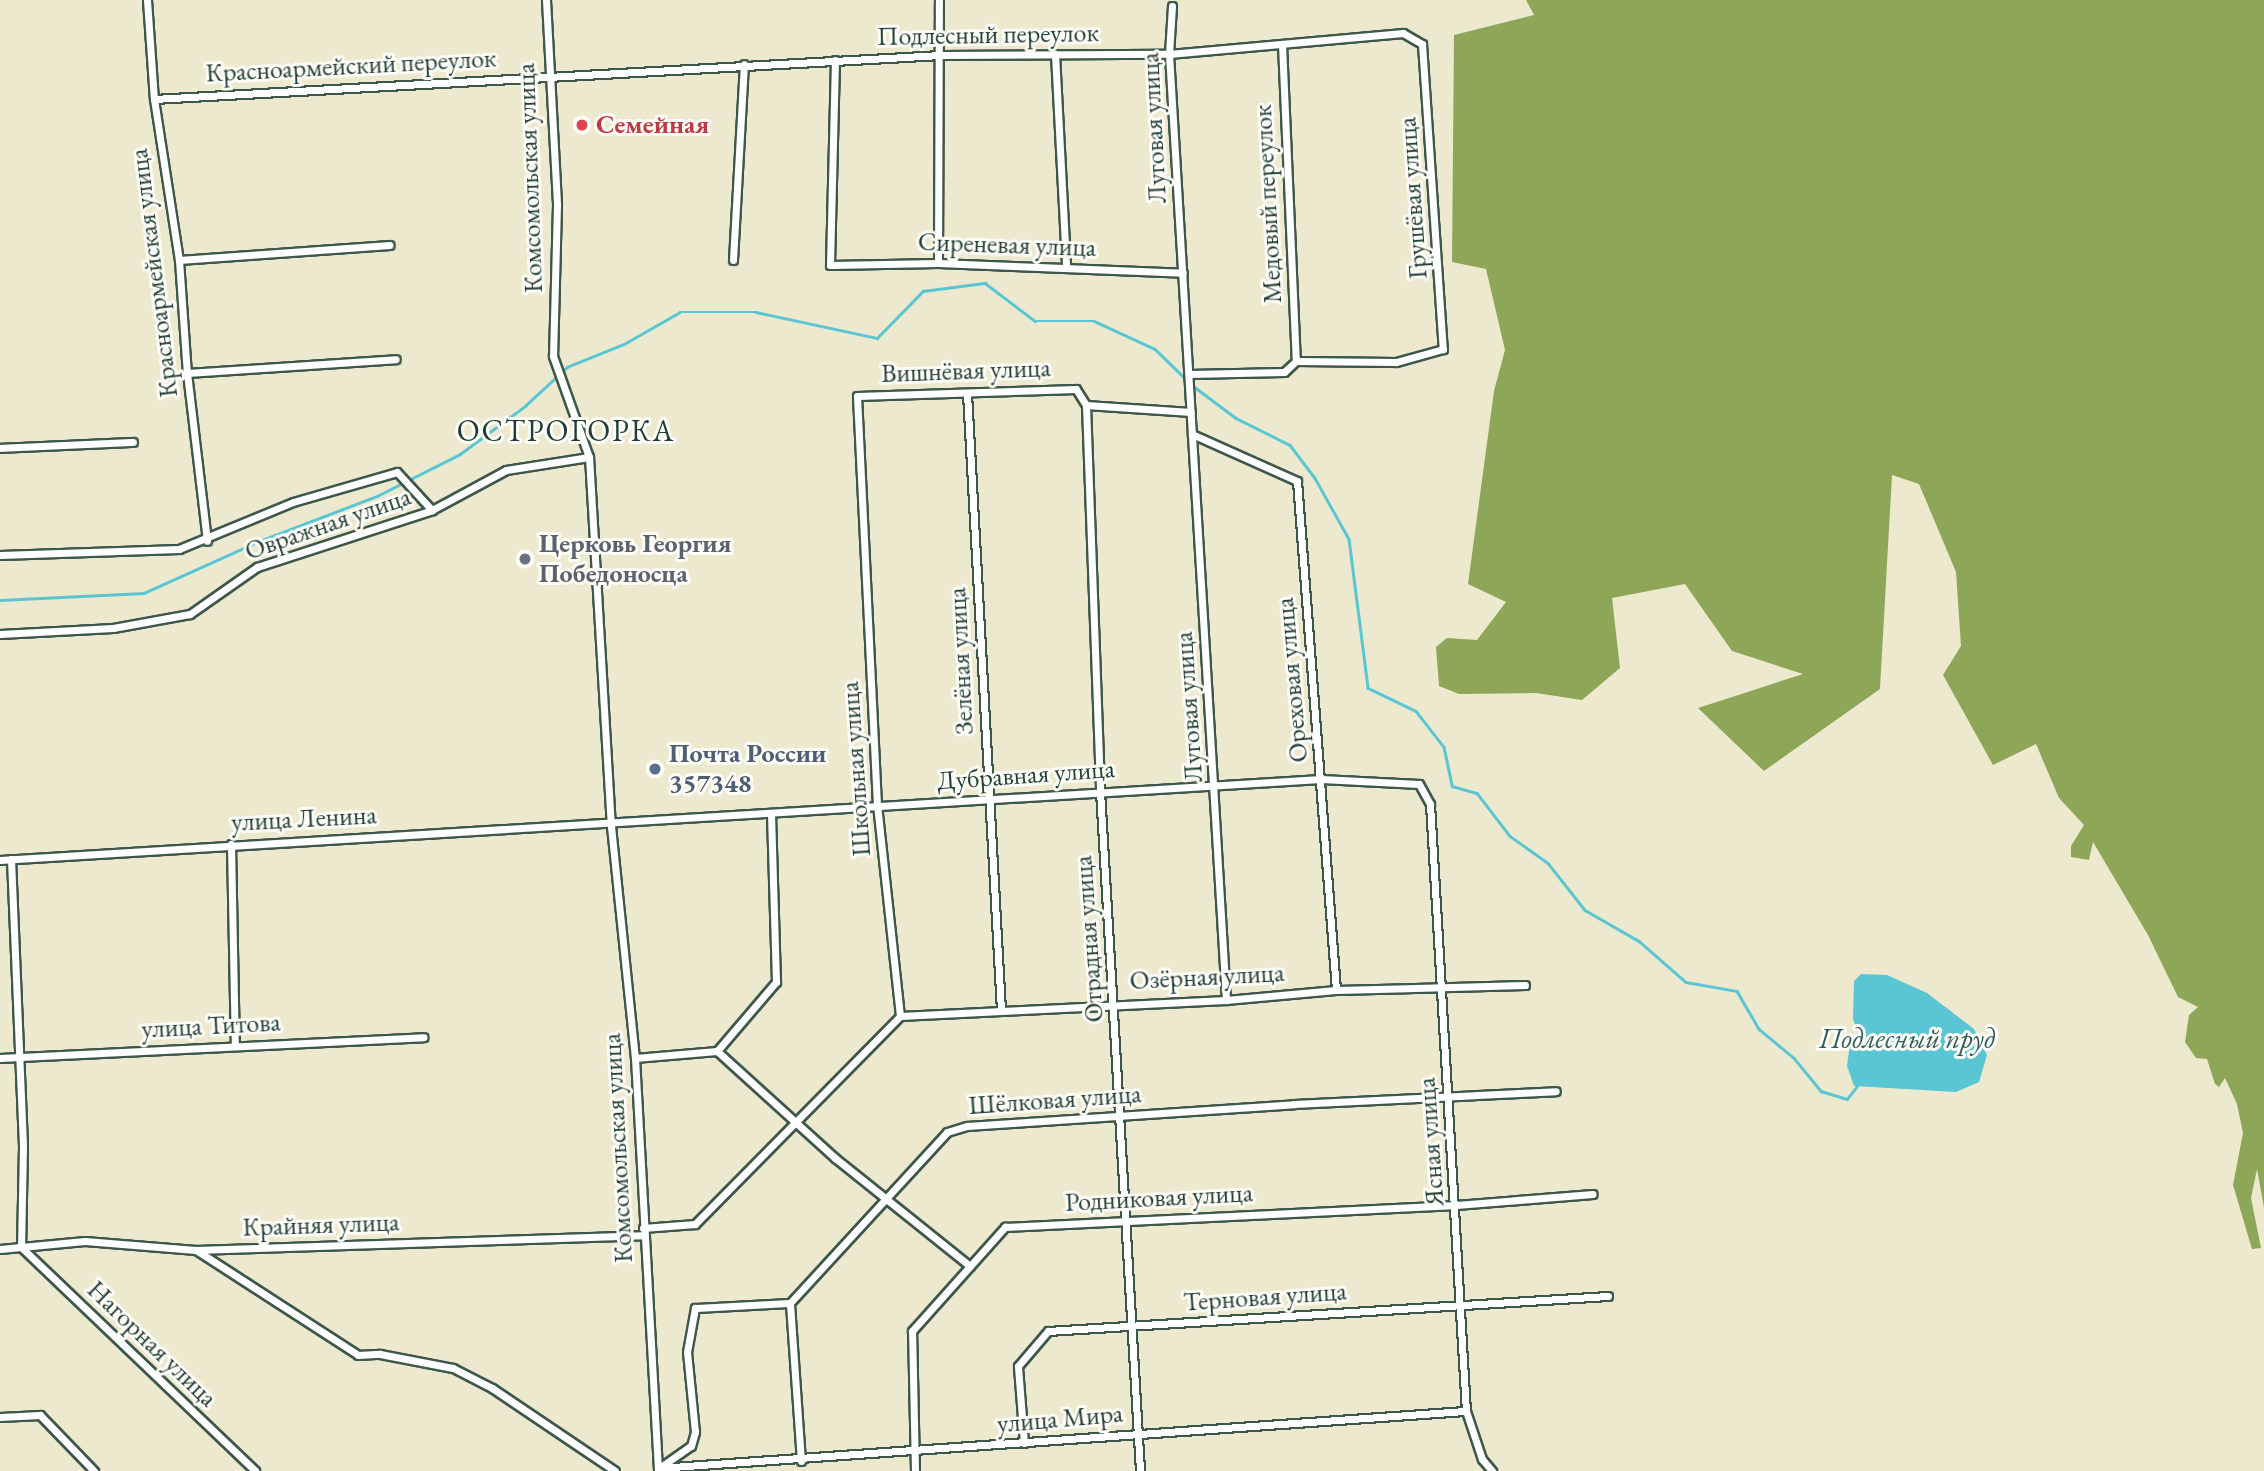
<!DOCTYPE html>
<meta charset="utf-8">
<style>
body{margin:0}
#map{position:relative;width:2264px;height:1471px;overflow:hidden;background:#ede9ce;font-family:"EB Garamond",serif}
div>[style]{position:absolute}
.forest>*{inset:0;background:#8ea658}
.water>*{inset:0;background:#5ac6d3}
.stream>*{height:2.5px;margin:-1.25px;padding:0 1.25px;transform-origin:1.25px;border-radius:1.25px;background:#5ac6d3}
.roads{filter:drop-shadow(2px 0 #3e574b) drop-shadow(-2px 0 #3e574b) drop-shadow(0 2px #3e574b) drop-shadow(0 -2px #3e574b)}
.street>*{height:7px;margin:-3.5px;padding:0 3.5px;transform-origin:3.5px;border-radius:3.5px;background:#fff}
.dots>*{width:19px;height:19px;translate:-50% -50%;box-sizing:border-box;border:4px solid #fdfcf7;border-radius:50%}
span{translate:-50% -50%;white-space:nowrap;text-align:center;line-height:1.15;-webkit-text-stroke:6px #fdfcf7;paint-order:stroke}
.street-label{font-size:26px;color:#1f3d34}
.health-label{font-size:26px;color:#be3a42;font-weight:700}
.left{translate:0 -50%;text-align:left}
.worship-label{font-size:26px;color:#5b616d;font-weight:700}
.service-label{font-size:26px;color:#4e5e75;font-weight:700}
.water-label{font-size:28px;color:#2e5f5c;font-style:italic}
.quarter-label{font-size:30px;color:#1f3d34;letter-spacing:2px}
</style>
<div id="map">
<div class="forest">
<i style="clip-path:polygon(1526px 0,2264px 0,2264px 1208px,2257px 1169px,2251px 1198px,2261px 1248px,2252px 1249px,2233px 1185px,2243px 1133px,2237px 1104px,2225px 1078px,2219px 1087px,2215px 1084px,2207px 1059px,2196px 1058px,2185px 1042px,2189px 1015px,2198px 1007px,2178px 997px,2148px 935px,2093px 842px,2089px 860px,2071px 857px,2071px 846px,2084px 825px,2059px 798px,2036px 744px,1993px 765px,1943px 675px,1961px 646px,1956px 572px,1919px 484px,1892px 475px,1880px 689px,1764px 771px,1698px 708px,1803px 674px,1732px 651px,1685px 584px,1612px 598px,1620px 668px,1582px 700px,1536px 693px,1459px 694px,1439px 686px,1436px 647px,1447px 638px,1477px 640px,1506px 602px,1468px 584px,1494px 391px,1505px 350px,1486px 269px,1452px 262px,1454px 35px,1534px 15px)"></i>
</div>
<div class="water">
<i style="clip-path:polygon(1861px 974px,1887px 975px,1927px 993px,1974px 1029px,1987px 1055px,1979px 1082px,1956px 1092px,1854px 1086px,1847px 1066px,1850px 1044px,1858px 1033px,1853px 1019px,1854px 981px)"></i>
</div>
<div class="stream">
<i style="left:1192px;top:385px;width:55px;rotate:36.9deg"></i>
<i style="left:1236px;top:418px;width:60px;rotate:26.6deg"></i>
<i style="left:1290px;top:445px;width:41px;rotate:52.9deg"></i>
<i style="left:1315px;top:478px;width:70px;rotate:60.9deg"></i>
<i style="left:1349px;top:539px;width:150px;rotate:82.7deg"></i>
<i style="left:1368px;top:688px;width:53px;rotate:25.6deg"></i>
<i style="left:1416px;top:711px;width:46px;rotate:52.1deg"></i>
<i style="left:1444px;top:747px;width:40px;rotate:78deg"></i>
<i style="left:1452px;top:786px;width:26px;rotate:16deg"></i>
<i style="left:1477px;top:793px;width:54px;rotate:52.5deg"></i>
<i style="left:1510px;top:836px;width:47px;rotate:35.4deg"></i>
<i style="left:1548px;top:863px;width:60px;rotate:51.8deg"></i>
<i style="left:1585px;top:910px;width:62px;rotate:29.9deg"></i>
<i style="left:1639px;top:941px;width:62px;rotate:41.1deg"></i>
<i style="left:1686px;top:982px;width:52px;rotate:10deg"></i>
<i style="left:1737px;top:991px;width:44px;rotate:59.9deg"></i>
<i style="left:1759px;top:1029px;width:45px;rotate:39.6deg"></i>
<i style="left:1794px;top:1058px;width:43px;rotate:50.7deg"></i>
<i style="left:1821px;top:1091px;width:27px;rotate:17deg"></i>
<i style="left:1847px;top:1099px;width:16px;rotate:-52deg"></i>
<i style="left:0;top:600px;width:144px;rotate:-2.8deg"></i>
<i style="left:144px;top:593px;width:124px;rotate:-24.3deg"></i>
<i style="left:257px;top:542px;width:129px;rotate:-21deg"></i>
<i style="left:377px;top:496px;width:93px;rotate:-26.8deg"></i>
<i style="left:460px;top:454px;width:81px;rotate:-36.4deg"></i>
<i style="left:525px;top:406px;width:57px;rotate:-42.9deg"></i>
<i style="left:567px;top:367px;width:61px;rotate:-22deg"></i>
<i style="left:624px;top:344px;width:64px;rotate:-29.7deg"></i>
<i style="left:680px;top:312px;width:76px"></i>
<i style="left:756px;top:312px;width:124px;rotate:12.1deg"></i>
<i style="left:877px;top:338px;width:66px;rotate:-45.6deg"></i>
<i style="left:923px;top:291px;width:63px;rotate:-7.4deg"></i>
<i style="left:985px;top:283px;width:63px;rotate:37.2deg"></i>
<i style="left:1035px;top:321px;width:59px"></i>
<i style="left:1094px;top:321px;width:67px;rotate:24.7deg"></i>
<i style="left:1155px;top:349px;width:45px;rotate:44.1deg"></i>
</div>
<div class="roads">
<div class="street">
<i style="left:147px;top:0;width:99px;rotate:86deg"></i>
<i style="left:154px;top:99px;width:163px;rotate:81.2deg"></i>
<i style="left:179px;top:260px;width:113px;rotate:86deg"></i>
<i style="left:187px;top:373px;width:169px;rotate:83.2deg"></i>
<i style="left:546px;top:0;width:205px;rotate:86.9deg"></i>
<i style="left:557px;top:205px;width:151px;rotate:91.5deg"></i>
<i style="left:553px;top:356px;width:107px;rotate:70.4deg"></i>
<i style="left:589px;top:457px;width:370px;rotate:86.6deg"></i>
<i style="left:611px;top:826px;width:233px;rotate:84.1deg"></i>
<i style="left:635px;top:1058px;width:414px;rotate:86.8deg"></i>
<i style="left:1172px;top:6px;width:48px;rotate:93.6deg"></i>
<i style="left:1169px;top:54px;width:948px;rotate:86.55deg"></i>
<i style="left:1282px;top:44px;width:317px;rotate:87.5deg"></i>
<i style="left:1055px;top:54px;width:213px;rotate:87deg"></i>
<i style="left:835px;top:60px;width:205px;rotate:91.4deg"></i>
<i style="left:830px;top:265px;width:108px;rotate:-1.1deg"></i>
<i style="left:938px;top:263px;width:245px;rotate:2.3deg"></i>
<i style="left:154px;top:99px;width:788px;rotate:-3.2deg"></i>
<i style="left:941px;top:55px;width:228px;rotate:-0.3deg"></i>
<i style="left:1169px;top:54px;width:235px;rotate:-5.1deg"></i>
<i style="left:1403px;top:33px;width:22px;rotate:30deg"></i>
<i style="left:1422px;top:44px;width:306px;rotate:86.1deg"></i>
<i style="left:1443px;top:349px;width:49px;rotate:164.5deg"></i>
<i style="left:1396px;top:362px;width:100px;rotate:-179.4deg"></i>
<i style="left:1296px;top:361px;width:16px;rotate:137deg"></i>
<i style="left:1284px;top:372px;width:95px;rotate:178.8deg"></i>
<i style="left:179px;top:260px;width:211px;rotate:-4.1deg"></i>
<i style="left:733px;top:260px;width:196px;rotate:-86.8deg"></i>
<i style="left:938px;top:263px;width:263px;rotate:-89.8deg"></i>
<i style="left:187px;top:373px;width:209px;rotate:-3.8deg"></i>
<i style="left:967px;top:393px;width:618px;rotate:86.85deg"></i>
<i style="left:1086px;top:405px;width:386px;rotate:87.9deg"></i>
<i style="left:1100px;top:791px;width:681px;rotate:86.63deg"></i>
<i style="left:1192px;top:434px;width:115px;rotate:24.1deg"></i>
<i style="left:1297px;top:481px;width:510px;rotate:85.62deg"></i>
<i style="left:0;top:448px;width:133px;rotate:-2.6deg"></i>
<i style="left:0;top:555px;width:179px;rotate:-1.9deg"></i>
<i style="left:179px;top:549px;width:123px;rotate:-22.4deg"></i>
<i style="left:293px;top:502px;width:108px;rotate:-16.1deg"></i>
<i style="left:397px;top:472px;width:52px;rotate:47.4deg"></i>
<i style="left:0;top:634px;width:113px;rotate:-3deg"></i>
<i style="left:113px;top:628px;width:78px;rotate:-10.3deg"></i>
<i style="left:190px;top:614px;width:82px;rotate:-35deg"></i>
<i style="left:257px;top:567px;width:184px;rotate:-18deg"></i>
<i style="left:432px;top:510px;width:84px;rotate:-28.4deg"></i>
<i style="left:506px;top:470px;width:84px;rotate:-8.9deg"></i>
<i style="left:231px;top:844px;width:202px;rotate:88.9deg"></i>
<i style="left:11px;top:859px;width:287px;rotate:87.6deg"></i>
<i style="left:23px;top:1146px;width:101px;rotate:91.1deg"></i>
<i style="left:21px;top:1247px;width:324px;rotate:43.7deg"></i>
<i style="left:0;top:860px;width:1323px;rotate:-3.51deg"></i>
<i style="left:1321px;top:779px;width:98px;rotate:2.9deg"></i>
<i style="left:1419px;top:784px;width:23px;rotate:61deg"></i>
<i style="left:1430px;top:804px;width:608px;rotate:86.61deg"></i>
<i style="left:1466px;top:1411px;width:51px;rotate:71.6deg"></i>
<i style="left:1482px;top:1459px;width:16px;rotate:50deg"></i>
<i style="left:900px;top:1016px;width:212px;rotate:-96.2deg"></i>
<i style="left:877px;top:805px;width:409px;rotate:-92.8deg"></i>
<i style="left:857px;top:396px;width:219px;rotate:-1.8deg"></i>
<i style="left:1076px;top:389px;width:19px;rotate:58deg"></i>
<i style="left:1086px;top:405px;width:105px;rotate:3.8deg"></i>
<i style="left:717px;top:1051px;width:159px;rotate:42.2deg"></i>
<i style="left:835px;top:1158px;width:173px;rotate:38.7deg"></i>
<i style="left:0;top:1058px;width:424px;rotate:-2.8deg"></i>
<i style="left:635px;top:1058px;width:82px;rotate:-4.9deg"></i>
<i style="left:717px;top:1051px;width:91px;rotate:-49.5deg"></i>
<i style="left:776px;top:982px;width:168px;rotate:-91.7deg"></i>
<i style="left:643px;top:1228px;width:52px;rotate:-4.4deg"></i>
<i style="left:695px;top:1224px;width:292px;rotate:-45.4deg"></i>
<i style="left:900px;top:1016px;width:326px;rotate:-2.8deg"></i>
<i style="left:1226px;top:1000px;width:110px;rotate:-5.2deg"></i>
<i style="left:1336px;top:990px;width:189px;rotate:-1.5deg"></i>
<i style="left:0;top:1249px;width:85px;rotate:-5.4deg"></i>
<i style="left:85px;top:1241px;width:111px;rotate:4.6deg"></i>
<i style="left:196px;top:1250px;width:447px;rotate:-1.9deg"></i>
<i style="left:196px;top:1250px;width:193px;rotate:32.9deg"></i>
<i style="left:358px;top:1355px;width:22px;rotate:-3deg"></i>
<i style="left:380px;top:1354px;width:74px;rotate:10.9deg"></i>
<i style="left:453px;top:1368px;width:44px;rotate:27.1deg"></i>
<i style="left:492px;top:1388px;width:148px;rotate:34deg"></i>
<i style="left:0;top:1417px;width:40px;rotate:-2.9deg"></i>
<i style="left:40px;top:1415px;width:78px;rotate:46deg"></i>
<i style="left:1024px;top:1443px;width:77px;rotate:-94.5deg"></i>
<i style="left:1018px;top:1366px;width:46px;rotate:-49.4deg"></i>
<i style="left:1048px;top:1331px;width:561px;rotate:-3.58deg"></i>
<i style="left:801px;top:1461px;width:158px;rotate:-94deg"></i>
<i style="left:790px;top:1303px;width:232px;rotate:-47.4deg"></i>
<i style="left:947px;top:1132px;width:21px;rotate:-17deg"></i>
<i style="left:967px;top:1126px;width:328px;rotate:-3.8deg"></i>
<i style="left:1294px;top:1104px;width:262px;rotate:-2.8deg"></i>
<i style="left:662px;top:1466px;width:35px;rotate:-35deg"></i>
<i style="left:691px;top:1446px;width:15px;rotate:-74deg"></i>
<i style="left:695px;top:1432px;width:80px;rotate:-95.7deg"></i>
<i style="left:687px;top:1352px;width:45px;rotate:-79.7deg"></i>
<i style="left:695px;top:1308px;width:95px;rotate:-3deg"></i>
<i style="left:658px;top:1468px;width:810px;rotate:-4.04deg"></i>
<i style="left:915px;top:1471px;width:140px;rotate:-91.2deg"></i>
<i style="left:912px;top:1331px;width:140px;rotate:-48.2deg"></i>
<i style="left:1005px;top:1227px;width:452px;rotate:-2.8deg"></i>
<i style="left:1456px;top:1205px;width:137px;rotate:-4.6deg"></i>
</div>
</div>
<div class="dots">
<i style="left:582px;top:125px;background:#e0444e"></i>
<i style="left:525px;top:559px;background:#6b7280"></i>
<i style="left:655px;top:769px;background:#5c6f8a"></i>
</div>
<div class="street-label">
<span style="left:988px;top:35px;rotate:-1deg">Подлесный переулок</span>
<span style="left:351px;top:66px;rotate:-3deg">Красноармейский переулок</span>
<span style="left:1154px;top:128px;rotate:-93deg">Луговая улица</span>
<span style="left:530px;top:178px;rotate:-92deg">Комсомольская улица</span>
<span style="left:1413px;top:198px;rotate:-94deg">Грушёвая улица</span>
<span style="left:1268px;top:204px;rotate:-93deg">Медовый переулок</span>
<span style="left:1007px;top:245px;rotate:2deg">Сиреневая улица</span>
<span style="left:154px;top:273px;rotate:-97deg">Красноармейская улица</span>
<span style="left:966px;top:371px;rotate:-2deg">Вишнёвая улица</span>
<span style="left:328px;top:524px;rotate:-19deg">Овражная улица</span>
<span style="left:961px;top:661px;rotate:-93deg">Зелёная улица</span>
<span style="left:1292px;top:680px;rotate:-95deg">Ореховая улица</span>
<span style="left:1189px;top:707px;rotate:-94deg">Луговая улица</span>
<span style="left:856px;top:769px;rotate:-94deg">Школьная улица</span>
<span style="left:1026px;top:775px;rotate:-4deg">Дубравная улица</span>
<span style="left:304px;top:819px;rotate:-3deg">улица Ленина</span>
<span style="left:1089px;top:939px;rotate:-94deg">Отрадная улица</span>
<span style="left:1207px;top:977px;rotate:-3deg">Озёрная улица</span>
<span style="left:211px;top:1026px;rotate:-3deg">улица Титова</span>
<span style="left:1055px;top:1100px;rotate:-4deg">Шёлковая улица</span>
<span style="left:1431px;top:1142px;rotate:-94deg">Ясная улица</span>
<span style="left:618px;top:1148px;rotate:-93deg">Комсомольская улица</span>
<span style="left:1159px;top:1198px;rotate:-3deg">Родниковая улица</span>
<span style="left:321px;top:1225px;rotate:-2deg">Крайняя улица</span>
<span style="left:1265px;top:1297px;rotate:-4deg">Терновая улица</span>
<span style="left:152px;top:1344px;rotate:44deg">Нагорная улица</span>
<span style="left:1060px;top:1419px;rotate:-5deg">улица Мира</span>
</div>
<div class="health-label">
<span class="left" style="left:596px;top:125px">Семейная</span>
</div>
<div class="worship-label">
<span class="left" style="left:539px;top:559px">Церковь Георгия<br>Победоносца</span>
</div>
<div class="service-label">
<span class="left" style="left:669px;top:769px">Почта России<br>357348</span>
</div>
<div class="water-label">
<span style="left:1907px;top:1038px">Подлесный пруд</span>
</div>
<div class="quarter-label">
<span style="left:566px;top:431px">ОСТРОГОРКА</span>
</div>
</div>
